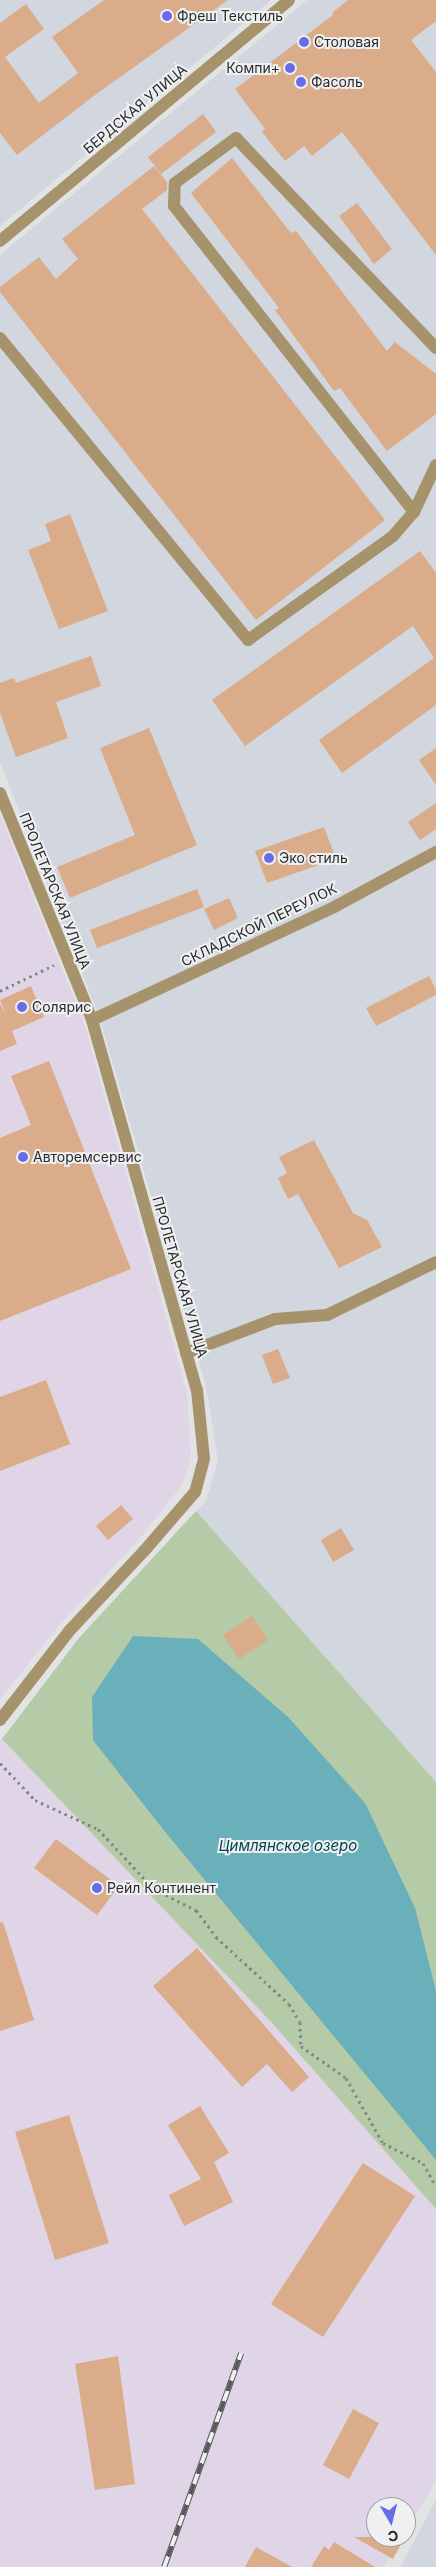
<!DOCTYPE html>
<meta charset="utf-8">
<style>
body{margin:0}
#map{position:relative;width:436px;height:2567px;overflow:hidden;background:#e1e3e5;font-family:Inter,sans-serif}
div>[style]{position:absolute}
.built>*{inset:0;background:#d1d6df}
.industrial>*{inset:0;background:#e0d4e7}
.green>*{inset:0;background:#b5caa6}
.water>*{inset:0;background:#6ab0ba}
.building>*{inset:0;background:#daac89}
.path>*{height:3px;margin-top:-1.5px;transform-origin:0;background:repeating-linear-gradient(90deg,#848586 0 2.5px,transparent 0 6.5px)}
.minor>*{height:12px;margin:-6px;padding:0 6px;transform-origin:6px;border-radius:6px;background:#a7936b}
.rail>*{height:5.5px;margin-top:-2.75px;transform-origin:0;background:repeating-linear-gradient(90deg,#eff0f2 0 11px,#58595a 0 22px);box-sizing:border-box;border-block:1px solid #58595a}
.dots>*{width:14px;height:14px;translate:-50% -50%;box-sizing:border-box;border:2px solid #eff0f2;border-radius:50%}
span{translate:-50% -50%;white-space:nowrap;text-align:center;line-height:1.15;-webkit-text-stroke:4px #eff0f2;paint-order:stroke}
.poi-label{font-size:14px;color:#2a2a2b}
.left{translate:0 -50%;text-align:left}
.right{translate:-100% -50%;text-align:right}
.street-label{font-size:14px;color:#2a2a2b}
.water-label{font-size:15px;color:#00454d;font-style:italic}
.north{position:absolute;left:366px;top:2497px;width:50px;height:50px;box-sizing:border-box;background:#eff0f2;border:1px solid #a0a1a2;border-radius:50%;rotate:172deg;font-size:14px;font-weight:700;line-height:20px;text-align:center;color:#2a2a2b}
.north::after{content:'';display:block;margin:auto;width:18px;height:22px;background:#676de6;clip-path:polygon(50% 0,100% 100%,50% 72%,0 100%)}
</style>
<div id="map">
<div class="built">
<i style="clip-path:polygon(0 0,271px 0,0 226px)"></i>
<i style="clip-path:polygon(307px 0,436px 0,436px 1782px,196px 1511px,206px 1501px,218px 1460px,206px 1386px,100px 1019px,0 762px,0 255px)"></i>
<i style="clip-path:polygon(436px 2500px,436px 2567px,400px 2567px)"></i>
</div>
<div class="industrial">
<i style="clip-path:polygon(0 814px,85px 1026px,187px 1393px,191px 1458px,182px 1485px,136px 1543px,61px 1623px,0 1699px)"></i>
<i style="clip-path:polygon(2px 1739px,272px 2023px,436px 2209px,436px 2481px,406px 2531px,406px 2507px,376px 2507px,376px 2537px,402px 2537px,384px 2567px,0 2567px,0 1740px)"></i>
</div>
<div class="green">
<i style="clip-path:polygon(196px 1511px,436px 1782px,436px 2209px,272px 2023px,2px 1739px,79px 1638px)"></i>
</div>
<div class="water">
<i style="clip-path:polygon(133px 1636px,198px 1639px,288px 1717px,365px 1803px,415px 1908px,436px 1991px,436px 2160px,162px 1828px,93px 1740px,92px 1697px)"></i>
</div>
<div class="building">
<i style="clip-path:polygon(104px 0,228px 0,95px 95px,17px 155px,0 133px,0 23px,26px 4px,44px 29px,5px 57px,39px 103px,78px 73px,52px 37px)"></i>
<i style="clip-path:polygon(348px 0,436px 0,436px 21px,411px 40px,436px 72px,436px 255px,342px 132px,312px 156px,304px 146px,285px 161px,262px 132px,265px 129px,235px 89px,333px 15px,332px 13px)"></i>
<i style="clip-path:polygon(203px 114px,216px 132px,161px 174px,148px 157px)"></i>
<i style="clip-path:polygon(232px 158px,291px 233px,296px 231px,387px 351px,395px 342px,436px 374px,436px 414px,387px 451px,340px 388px,334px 391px,275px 310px,279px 308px,191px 193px)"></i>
<i style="clip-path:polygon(154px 166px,167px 182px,167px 190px,142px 209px,385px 520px,256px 620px,0 292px,0 287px,39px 257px,56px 279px,78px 259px,62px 239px)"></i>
<i style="clip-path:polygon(357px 203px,392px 249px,374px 264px,339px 216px)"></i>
<i style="clip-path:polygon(70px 514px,108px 611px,59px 629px,28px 550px,51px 541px,45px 524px)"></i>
<i style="clip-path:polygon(420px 551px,436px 573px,436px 705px,342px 773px,319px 740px,434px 658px,413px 626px,245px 746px,212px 700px)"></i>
<i style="clip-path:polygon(91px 656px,101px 686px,56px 702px,68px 738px,16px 757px,0 713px,0 683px,14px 678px,16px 683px)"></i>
<i style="clip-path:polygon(149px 728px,197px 845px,70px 898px,57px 867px,135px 835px,100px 748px)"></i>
<i style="clip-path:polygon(436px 748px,436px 785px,419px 760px)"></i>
<i style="clip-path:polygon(436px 803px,436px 829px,420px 840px,408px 822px)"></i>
<i style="clip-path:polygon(324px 827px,336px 859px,267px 883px,255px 851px)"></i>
<i style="clip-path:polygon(197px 889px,204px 907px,97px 948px,90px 930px)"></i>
<i style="clip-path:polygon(229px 898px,238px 918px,214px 930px,204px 909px)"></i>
<i style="clip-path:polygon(429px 976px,436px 990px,436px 995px,376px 1026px,366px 1008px)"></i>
<i style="clip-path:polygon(31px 986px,44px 1017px,12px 1031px,17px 1044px,0 1051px,0 1004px,6px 1015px,0 1000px)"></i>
<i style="clip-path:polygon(49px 1061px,131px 1269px,0 1321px,0 1138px,31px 1125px,11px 1076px)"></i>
<i style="clip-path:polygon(314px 1140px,353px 1213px,367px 1220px,382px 1247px,339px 1268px,298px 1194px,288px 1199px,278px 1178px,287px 1173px,279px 1157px)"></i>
<i style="clip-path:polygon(278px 1349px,290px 1378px,273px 1384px,262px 1355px)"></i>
<i style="clip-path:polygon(46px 1380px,70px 1444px,0 1471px,0 1397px)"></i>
<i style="clip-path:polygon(121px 1505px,133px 1519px,108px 1540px,96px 1526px)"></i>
<i style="clip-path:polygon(341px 1528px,354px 1550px,333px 1562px,321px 1540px)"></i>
<i style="clip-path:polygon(252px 1616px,268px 1640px,239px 1659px,223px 1635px)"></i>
<i style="clip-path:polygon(56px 1839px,119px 1886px,97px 1915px,34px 1868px)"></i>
<i style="clip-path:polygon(3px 1922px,34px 2020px,0 2031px,0 1923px)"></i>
<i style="clip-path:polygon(197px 1948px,309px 2077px,292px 2092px,267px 2064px,242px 2087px,153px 1986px)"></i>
<i style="clip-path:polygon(200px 2106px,229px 2153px,214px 2162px,233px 2202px,184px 2226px,169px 2195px,201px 2179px,168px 2125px)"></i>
<i style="clip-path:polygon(69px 2115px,109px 2243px,55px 2260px,15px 2132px)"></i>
<i style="clip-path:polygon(363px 2163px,415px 2196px,323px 2337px,271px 2304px)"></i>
<i style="clip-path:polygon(118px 2356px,135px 2484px,95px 2490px,75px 2364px)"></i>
<i style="clip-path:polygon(353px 2409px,379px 2423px,349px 2479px,323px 2465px)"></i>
<i style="clip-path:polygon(354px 2537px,405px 2537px,393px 2559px)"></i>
<i style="clip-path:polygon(334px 2542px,375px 2567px,311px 2567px,324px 2546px,329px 2550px)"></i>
<i style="clip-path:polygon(256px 2547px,292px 2567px,245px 2567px)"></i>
</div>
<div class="path">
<i style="left:0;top:991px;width:60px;rotate:-25.7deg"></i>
<i style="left:0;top:1763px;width:51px;rotate:46.6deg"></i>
<i style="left:35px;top:1800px;width:69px;rotate:24.7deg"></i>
<i style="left:98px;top:1829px;width:82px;rotate:47deg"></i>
<i style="left:154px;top:1889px;width:47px;rotate:26.6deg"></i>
<i style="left:196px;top:1910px;width:34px;rotate:53deg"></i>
<i style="left:216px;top:1937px;width:99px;rotate:42.5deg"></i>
<i style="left:289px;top:2004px;width:21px;rotate:59deg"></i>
<i style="left:300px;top:2022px;width:24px;rotate:88deg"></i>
<i style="left:301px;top:2046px;width:55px;rotate:35.4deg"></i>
<i style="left:346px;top:2078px;width:75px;rotate:60.4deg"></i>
<i style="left:383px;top:2143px;width:45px;rotate:26.6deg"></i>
<i style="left:423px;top:2163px;width:26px;rotate:61deg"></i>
</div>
<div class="minor">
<i style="left:0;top:241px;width:376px;rotate:-39.8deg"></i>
<i style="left:0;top:338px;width:391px;rotate:50.6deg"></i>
<i style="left:248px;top:640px;width:178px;rotate:-35.6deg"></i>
<i style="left:393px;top:536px;width:32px;rotate:-49deg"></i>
<i style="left:414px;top:512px;width:52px;rotate:-64.9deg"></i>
<i style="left:414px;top:512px;width:389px;rotate:-128.1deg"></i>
<i style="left:174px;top:206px;width:23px;rotate:-88deg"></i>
<i style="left:175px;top:183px;width:76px;rotate:-36.4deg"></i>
<i style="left:236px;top:138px;width:290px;rotate:46.4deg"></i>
<i style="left:0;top:793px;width:245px;rotate:67.9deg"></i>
<i style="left:92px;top:1020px;width:385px;rotate:74.2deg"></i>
<i style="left:197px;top:1390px;width:69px;rotate:84.2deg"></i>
<i style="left:204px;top:1459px;width:34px;rotate:105deg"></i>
<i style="left:195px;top:1492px;width:78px;rotate:130.8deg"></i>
<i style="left:144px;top:1551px;width:108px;rotate:133.1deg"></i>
<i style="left:70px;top:1630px;width:114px;rotate:127.9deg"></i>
<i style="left:92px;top:1020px;width:269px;rotate:-25deg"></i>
<i style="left:336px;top:906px;width:114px;rotate:-28.4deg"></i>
<i style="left:186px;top:1353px;width:95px;rotate:-20.9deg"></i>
<i style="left:275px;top:1319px;width:52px;rotate:-4.4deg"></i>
<i style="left:327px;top:1315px;width:121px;rotate:-25.9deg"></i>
</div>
<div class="rail">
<i style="left:164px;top:2567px;width:227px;rotate:-70.2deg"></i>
</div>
<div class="dots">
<i style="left:167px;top:16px;background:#676de6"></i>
<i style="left:304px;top:42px;background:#676de6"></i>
<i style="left:290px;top:68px;background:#676de6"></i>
<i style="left:301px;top:82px;background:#676de6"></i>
<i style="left:269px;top:858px;background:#676de6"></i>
<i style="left:22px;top:1007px;background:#676de6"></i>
<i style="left:23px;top:1157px;background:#676de6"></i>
<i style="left:97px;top:1888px;background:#676de6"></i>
</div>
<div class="poi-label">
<span class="left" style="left:177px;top:16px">Фреш Текстиль</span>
<span class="left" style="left:314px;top:42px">Столовая</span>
<span class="right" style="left:280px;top:68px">Компи+</span>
<span class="left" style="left:311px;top:82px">Фасоль</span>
<span class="left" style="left:279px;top:858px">Эко стиль</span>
<span class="left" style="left:32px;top:1007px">Солярис</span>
<span class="left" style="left:33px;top:1157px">Авторемсервис</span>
<span class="left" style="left:107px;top:1888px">Рейл Континент</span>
</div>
<div class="street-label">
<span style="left:135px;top:109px;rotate:-40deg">БЕРДСКАЯ УЛИЦА</span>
<span style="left:55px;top:891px;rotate:68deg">ПРОЛЕТАРСКАЯ УЛИЦА</span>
<span style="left:259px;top:925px;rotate:-26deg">СКЛАДСКОЙ ПЕРЕУЛОК</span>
<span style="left:180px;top:1277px;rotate:74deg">ПРОЛЕТАРСКАЯ УЛИЦА</span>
</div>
<div class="water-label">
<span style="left:288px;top:1846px">Цимлянское озеро</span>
</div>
<div class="north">С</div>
</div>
